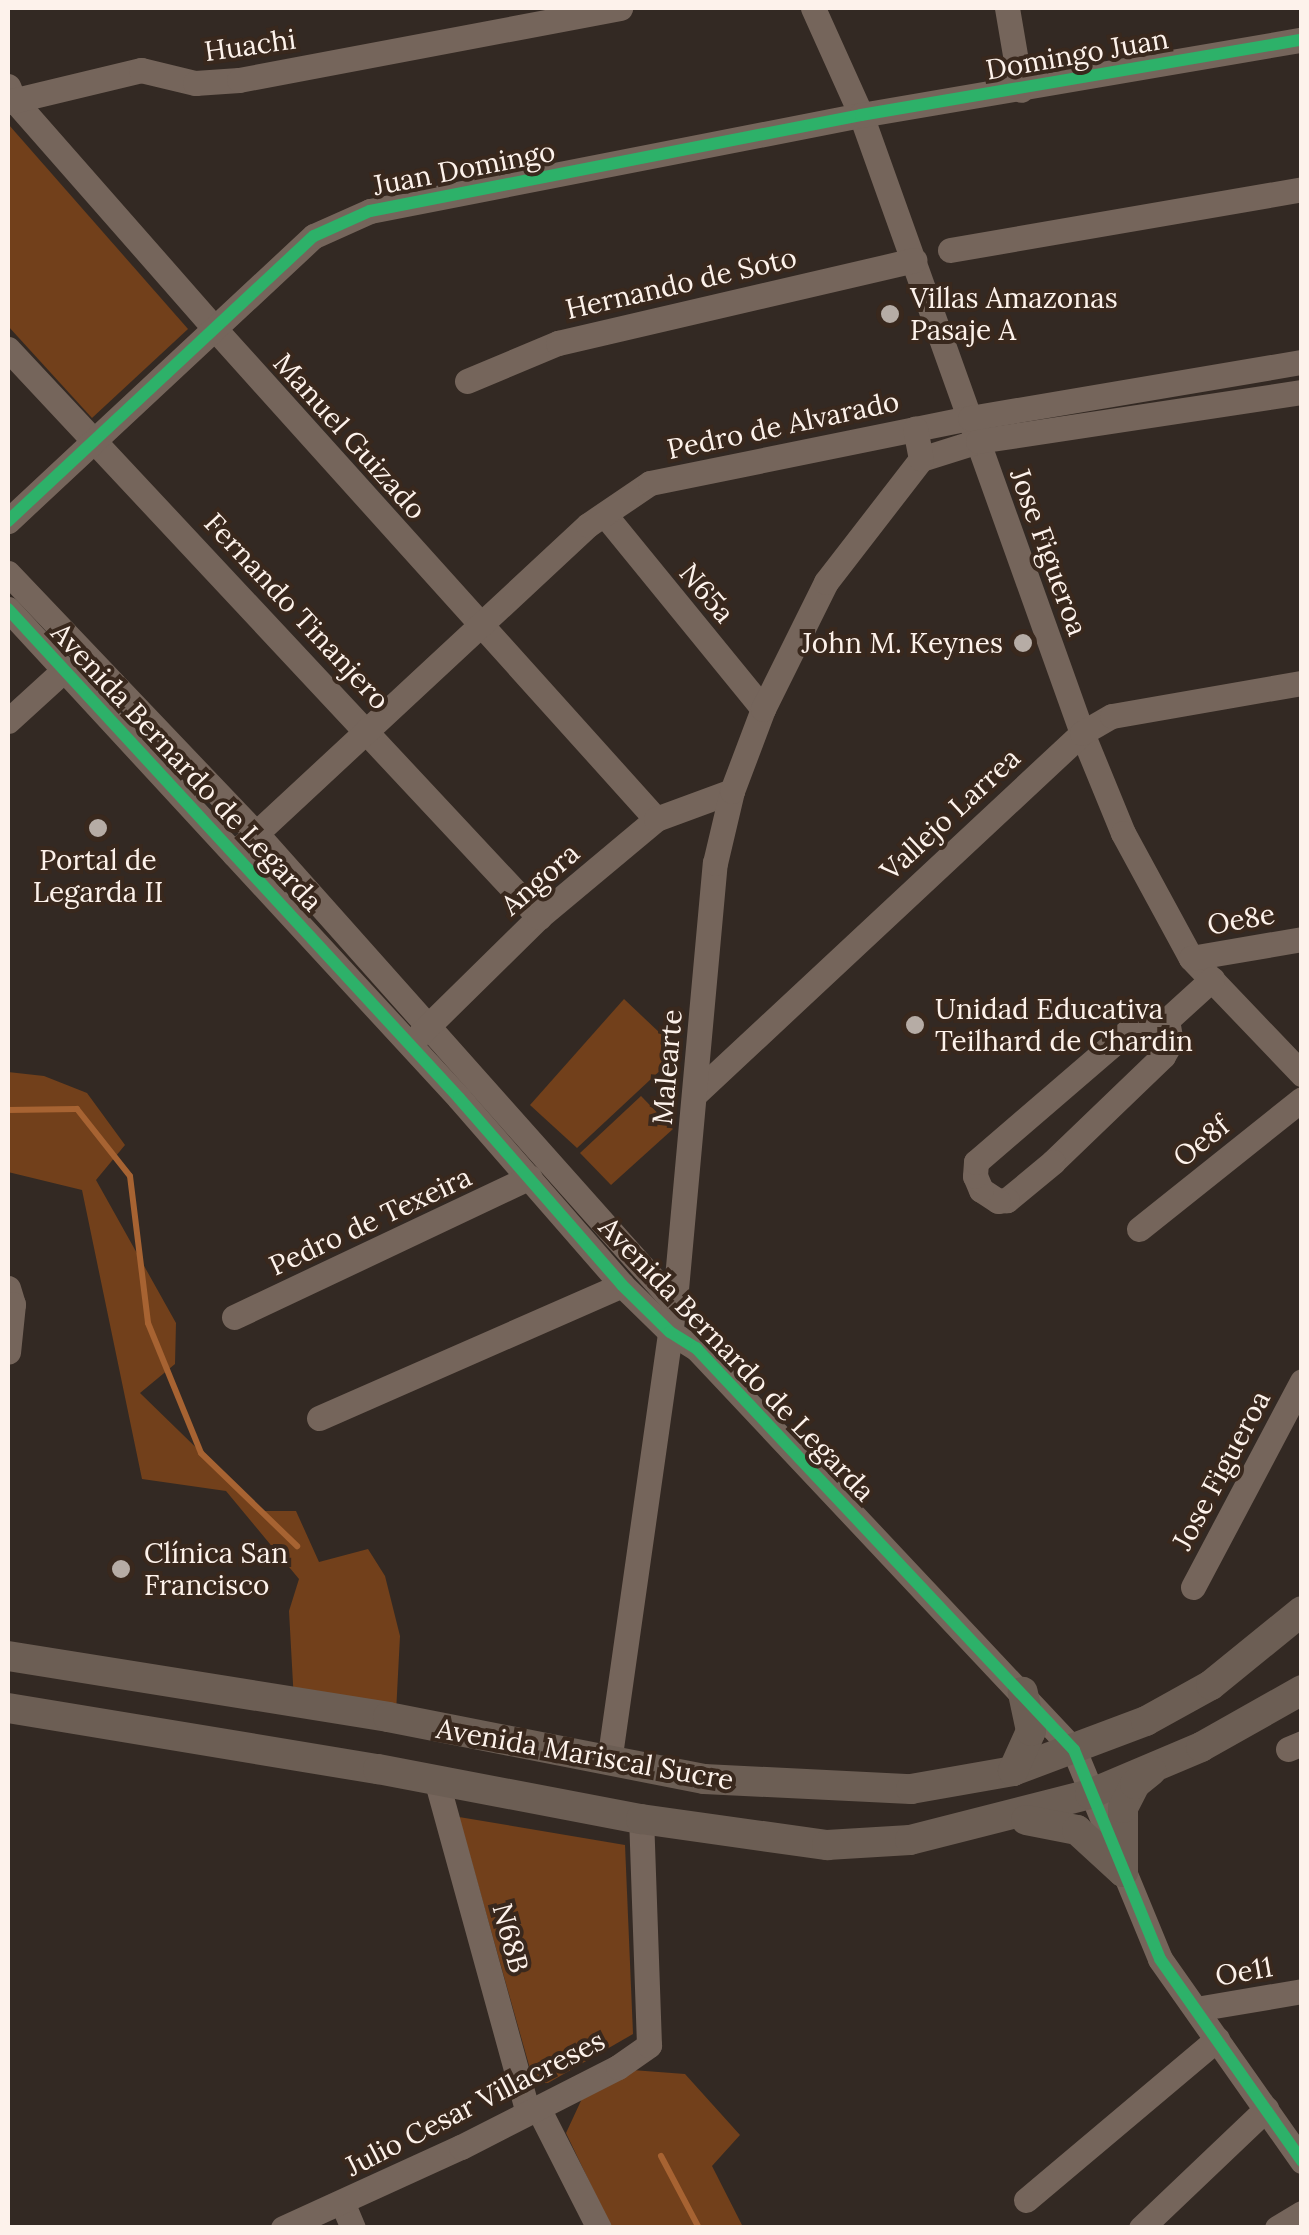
<!DOCTYPE html>
<meta charset="utf-8">
<style>
body{margin:0}
#map{position:relative;width:1309px;height:2235px;overflow:hidden;background:#332923;font-family:Lora,serif}
div>[style]{position:absolute}
.green>*{inset:0;background:#72401b}
.stream>*{height:6px;margin:-3px;padding:0 3px;transform-origin:3px;border-radius:3px;background:#a76332}
.minor>*{height:25px;margin:-12.5px;padding:0 12.5px;transform-origin:12.5px;border-radius:12.5px;background:#75655b}
.major>*{height:30px;margin:-15px;padding:0 15px;transform-origin:15px;border-radius:15px;background:#6c5e54}
.cycleway>*{height:12px;margin:-6px;padding:0 6px;transform-origin:6px;border-radius:6px;background:#2db169}
.dots>*{width:28px;height:28px;translate:-50% -50%;box-sizing:border-box;border:5px solid #39281d;border-radius:50%}
span{translate:-50% -50%;white-space:nowrap;text-align:center;line-height:1.15;-webkit-text-stroke:8px #39281d;paint-order:stroke}
.street-label{font-size:28px;color:#fdf2eb}
.poi-label{font-size:28px;color:#fdf2eb}
.left{translate:0 -50%;text-align:left}
.right{translate:-100% -50%;text-align:right}
.frame{position:absolute;inset:0;border:10px solid #fdf2eb;pointer-events:none}
</style>
<div id="map">
<div class="green">
<i style="clip-path:polygon(9px 125px,188px 329px,92px 418px,8px 326px)"></i>
<i style="clip-path:polygon(624px 999px,680px 1052px,577px 1148px,530px 1105px)"></i>
<i style="clip-path:polygon(8px 1072px,44px 1076px,87px 1093px,125px 1145px,96px 1180px,176px 1323px,175px 1364px,140px 1393px,261px 1511px,296px 1511px,319px 1562px,368px 1549px,385px 1576px,400px 1636px,396px 1713px,294px 1702px,289px 1611px,299px 1579px,226px 1491px,142px 1479px,82px 1190px,8px 1172px)"></i>
<i style="clip-path:polygon(641px 1096px,673px 1129px,611px 1185px,580px 1153px)"></i>
<i style="clip-path:polygon(459px 1817px,625px 1845px,633px 2034px,548px 2083px,534px 2083px)"></i>
<i style="clip-path:polygon(632px 2070px,685px 2074px,740px 2135px,712px 2166px,743px 2227px,611px 2227px,566px 2133px,586px 2090px)"></i>
</div>
<div class="stream">
<i style="left:8px;top:1110px;width:69px;rotate:-0.8deg"></i>
<i style="left:77px;top:1109px;width:85px;rotate:51.7deg"></i>
<i style="left:130px;top:1176px;width:148px;rotate:83deg"></i>
<i style="left:148px;top:1323px;width:140px;rotate:67.8deg"></i>
<i style="left:201px;top:1453px;width:134px;rotate:44.1deg"></i>
<i style="left:661px;top:2156px;width:81px;rotate:62.2deg"></i>
</div>
<div class="minor">
<i style="left:813px;top:8px;width:117px;rotate:65.8deg"></i>
<i style="left:861px;top:115px;width:656px;rotate:70.32deg"></i>
<i style="left:1082px;top:733px;width:108px;rotate:67.7deg"></i>
<i style="left:1123px;top:833px;width:142px;rotate:61.5deg"></i>
<i style="left:1191px;top:958px;width:161px;rotate:46.3deg"></i>
<i style="left:1007px;top:8px;width:83px;rotate:80.3deg"></i>
<i style="left:8px;top:86px;width:15px;rotate:67deg"></i>
<i style="left:14px;top:100px;width:305px;rotate:48.7deg"></i>
<i style="left:215px;top:329px;width:659px;rotate:48.01deg"></i>
<i style="left:8px;top:102px;width:137px;rotate:-13.5deg"></i>
<i style="left:141px;top:70px;width:56px;rotate:13.5deg"></i>
<i style="left:195px;top:83px;width:44px;rotate:-3.9deg"></i>
<i style="left:239px;top:80px;width:388px;rotate:-10.7deg"></i>
<i style="left:950px;top:250px;width:357px;rotate:-9.8deg"></i>
<i style="left:8px;top:349px;width:778px;rotate:46.93deg"></i>
<i style="left:467px;top:381px;width:99px;rotate:-22.7deg"></i>
<i style="left:558px;top:343px;width:366px;rotate:-13.1deg"></i>
<i style="left:921px;top:459px;width:60px;rotate:-17.5deg"></i>
<i style="left:978px;top:441px;width:328px;rotate:-8.6deg"></i>
<i style="left:605px;top:515px;width:250px;rotate:50.8deg"></i>
<i style="left:8px;top:521px;width:418px;rotate:-43deg"></i>
<i style="left:314px;top:236px;width:61px;rotate:-24.1deg"></i>
<i style="left:370px;top:211px;width:500px;rotate:-11.06deg"></i>
<i style="left:861px;top:115px;width:447px;rotate:-9.7deg"></i>
<i style="left:8px;top:573px;width:359px;rotate:46.4deg"></i>
<i style="left:256px;top:833px;width:635px;rotate:48.32deg"></i>
<i style="left:8px;top:609px;width:665px;rotate:47.31deg"></i>
<i style="left:459px;top:1098px;width:248px;rotate:48.9deg"></i>
<i style="left:622px;top:1285px;width:67px;rotate:44.4deg"></i>
<i style="left:670px;top:1332px;width:31px;rotate:32deg"></i>
<i style="left:696px;top:1348px;width:552px;rotate:46.76deg"></i>
<i style="left:1074px;top:1750px;width:226px;rotate:67.6deg"></i>
<i style="left:1160px;top:1959px;width:247px;rotate:54.9deg"></i>
<i style="left:8px;top:721px;width:76px;rotate:-42.3deg"></i>
<i style="left:234px;top:854px;width:483px;rotate:-42.9deg"></i>
<i style="left:588px;top:525px;width:75px;rotate:-34.1deg"></i>
<i style="left:650px;top:483px;width:327px;rotate:-11.5deg"></i>
<i style="left:970px;top:418px;width:337px;rotate:-9.6deg"></i>
<i style="left:1191px;top:958px;width:113px;rotate:-9.7deg"></i>
<i style="left:1167px;top:1020px;width:22px;rotate:80deg"></i>
<i style="left:1171px;top:1042px;width:16px;rotate:120deg"></i>
<i style="left:1163px;top:1056px;width:153px;rotate:136.1deg"></i>
<i style="left:1053px;top:1162px;width:60px;rotate:140.4deg"></i>
<i style="left:1007px;top:1200px;width:9px;rotate:174deg"></i>
<i style="left:998px;top:1201px;width:20px;rotate:-147deg"></i>
<i style="left:981px;top:1190px;width:15px;rotate:-113deg"></i>
<i style="left:975px;top:1176px;width:14px;rotate:-86deg"></i>
<i style="left:976px;top:1162px;width:210px;rotate:-40.7deg"></i>
<i style="left:1135px;top:1025px;width:13px;rotate:-23deg"></i>
<i style="left:1147px;top:1020px;width:20px"></i>
<i style="left:1167px;top:1020px;width:61px;rotate:-42.3deg"></i>
<i style="left:420px;top:1034px;width:167px;rotate:-44.5deg"></i>
<i style="left:539px;top:917px;width:153px;rotate:-39.9deg"></i>
<i style="left:656px;top:819px;width:81px;rotate:-20.2deg"></i>
<i style="left:694px;top:1095px;width:531px;rotate:-43.01deg"></i>
<i style="left:1082px;top:733px;width:34px;rotate:-30deg"></i>
<i style="left:1112px;top:716px;width:193px;rotate:-9.9deg"></i>
<i style="left:1139px;top:1229px;width:208px;rotate:-38.6deg"></i>
<i style="left:8px;top:1288px;width:17px;rotate:73deg"></i>
<i style="left:13px;top:1304px;width:48px;rotate:95.9deg"></i>
<i style="left:234px;top:1317px;width:327px;rotate:-25.3deg"></i>
<i style="left:319px;top:1418px;width:331px;rotate:-23.7deg"></i>
<i style="left:1193px;top:1587px;width:233px;rotate:-62.1deg"></i>
<i style="left:1288px;top:1749px;width:15px;rotate:-23deg"></i>
<i style="left:609px;top:1762px;width:467px;rotate:-81.9deg"></i>
<i style="left:675px;top:1300px;width:439px;rotate:-84.8deg"></i>
<i style="left:715px;top:863px;width:74px;rotate:-76.7deg"></i>
<i style="left:732px;top:791px;width:88px;rotate:-69.3deg"></i>
<i style="left:763px;top:709px;width:142px;rotate:-63.6deg"></i>
<i style="left:826px;top:582px;width:155px;rotate:-52.3deg"></i>
<i style="left:921px;top:459px;width:31px;rotate:-101deg"></i>
<i style="left:436px;top:1779px;width:345px;rotate:74.6deg"></i>
<i style="left:1196px;top:2009px;width:108px;rotate:-9.6deg"></i>
<i style="left:538px;top:2108px;width:135px;rotate:63.1deg"></i>
<i style="left:1026px;top:2200px;width:250px;rotate:-40.1deg"></i>
<i style="left:342px;top:2202px;width:28px;rotate:67deg"></i>
<i style="left:283px;top:2228px;width:196px;rotate:-24.5deg"></i>
<i style="left:461px;top:2147px;width:176px;rotate:-27deg"></i>
<i style="left:618px;top:2067px;width:38px;rotate:-35deg"></i>
<i style="left:649px;top:2045px;width:226px;rotate:-92deg"></i>
<i style="left:1141px;top:2228px;width:173px;rotate:-43.6deg"></i>
<i style="left:1277px;top:2228px;width:29px;rotate:-31deg"></i>
</div>
<div class="major">
<i style="left:8px;top:1656px;width:385px;rotate:9.1deg"></i>
<i style="left:388px;top:1717px;width:322px;rotate:11.1deg"></i>
<i style="left:704px;top:1779px;width:207px;rotate:2.8deg"></i>
<i style="left:911px;top:1789px;width:104px;rotate:-10deg"></i>
<i style="left:1013px;top:1771px;width:142px;rotate:-20.6deg"></i>
<i style="left:1146px;top:1721px;width:74px;rotate:-29deg"></i>
<i style="left:1211px;top:1685px;width:117px;rotate:-39.1deg"></i>
<i style="left:8px;top:1708px;width:375px;rotate:9.4deg"></i>
<i style="left:378px;top:1769px;width:268px;rotate:10.8deg"></i>
<i style="left:641px;top:1819px;width:188px;rotate:8deg"></i>
<i style="left:827px;top:1845px;width:83px;rotate:-3.4deg"></i>
<i style="left:910px;top:1840px;width:186px;rotate:-14.3deg"></i>
<i style="left:1090px;top:1794px;width:121px;rotate:-22.9deg"></i>
<i style="left:1201px;top:1747px;width:116px;rotate:-29.4deg"></i>
<i style="left:1013px;top:1771px;width:44px;rotate:-65.8deg"></i>
<i style="left:1031px;top:1731px;width:40px;rotate:-102deg"></i>
<i style="left:1026px;top:1820px;width:52px;rotate:11.1deg"></i>
<i style="left:1077px;top:1830px;width:62px;rotate:42.4deg"></i>
<i style="left:1123px;top:1872px;width:64px;rotate:-90deg"></i>
<i style="left:1123px;top:1808px;width:27px;rotate:-63deg"></i>
<i style="left:1135px;top:1784px;width:21px;rotate:-39deg"></i>
</div>
<div class="cycleway">
<i style="left:8px;top:521px;width:418px;rotate:-43deg"></i>
<i style="left:314px;top:236px;width:61px;rotate:-24.1deg"></i>
<i style="left:370px;top:211px;width:500px;rotate:-11.06deg"></i>
<i style="left:861px;top:115px;width:447px;rotate:-9.7deg"></i>
<i style="left:8px;top:609px;width:665px;rotate:47.31deg"></i>
<i style="left:459px;top:1098px;width:248px;rotate:48.9deg"></i>
<i style="left:622px;top:1285px;width:67px;rotate:44.4deg"></i>
<i style="left:670px;top:1332px;width:31px;rotate:32deg"></i>
<i style="left:696px;top:1348px;width:552px;rotate:46.76deg"></i>
<i style="left:1074px;top:1750px;width:226px;rotate:67.6deg"></i>
<i style="left:1160px;top:1959px;width:247px;rotate:54.9deg"></i>
</div>
<div class="dots">
<i style="left:890px;top:314px;background:#b6aca5"></i>
<i style="left:1023px;top:643px;background:#b6aca5"></i>
<i style="left:98px;top:828px;background:#b6aca5"></i>
<i style="left:915px;top:1025px;background:#b6aca5"></i>
<i style="left:121px;top:1569px;background:#b6aca5"></i>
</div>
<div class="street-label">
<span style="left:250px;top:45px;rotate:-8deg">Huachi</span>
<span style="left:1077px;top:54px;rotate:-10deg">Domingo Juan</span>
<span style="left:464px;top:168px;rotate:-11deg">Juan Domingo</span>
<span style="left:681px;top:283px;rotate:-13deg">Hernando de Soto</span>
<span style="left:783px;top:425px;rotate:-12deg">Pedro de Alvarado</span>
<span style="left:350px;top:436px;rotate:48deg">Manuel Guizado</span>
<span style="left:1049px;top:552px;rotate:70deg">Jose Figueroa</span>
<span style="left:707px;top:593px;rotate:50deg">N65a</span>
<span style="left:297px;top:611px;rotate:47deg">Fernando Tinanjero</span>
<span style="left:187px;top:767px;rotate:47deg">Avenida Bernardo de Legarda</span>
<span style="left:950px;top:814px;rotate:-43deg">Vallejo Larrea</span>
<span style="left:540px;top:879px;rotate:-41deg">Angora</span>
<span style="left:1241px;top:919px;rotate:-10deg">Oe8e</span>
<span style="left:667px;top:1067px;rotate:-85deg">Malearte</span>
<span style="left:1201px;top:1141px;rotate:-39deg">Oe8f</span>
<span style="left:370px;top:1221px;rotate:-25deg">Pedro de Texeira</span>
<span style="left:737px;top:1359px;rotate:46deg">Avenida Bernardo de Legarda</span>
<span style="left:1221px;top:1470px;rotate:-62deg">Jose Figueroa</span>
<span style="left:585px;top:1754px;rotate:10deg">Avenida Mariscal Sucre</span>
<span style="left:511px;top:1938px;rotate:75deg">N68B</span>
<span style="left:1244px;top:1971px;rotate:-10deg">Oe11</span>
<span style="left:475px;top:2103px;rotate:-27deg">Julio Cesar Villacreses</span>
</div>
<div class="poi-label">
<span class="left" style="left:910px;top:314px">Villas Amazonas<br>Pasaje A</span>
<span class="right" style="left:1003px;top:643px">John M. Keynes</span>
<span style="left:98px;top:876px">Portal de<br>Legarda II</span>
<span class="left" style="left:935px;top:1025px">Unidad Educativa<br>Teilhard de Chardin</span>
<span class="left" style="left:144px;top:1569px">Clínica San<br>Francisco</span>
</div>
<div class="frame"></div>
</div>
